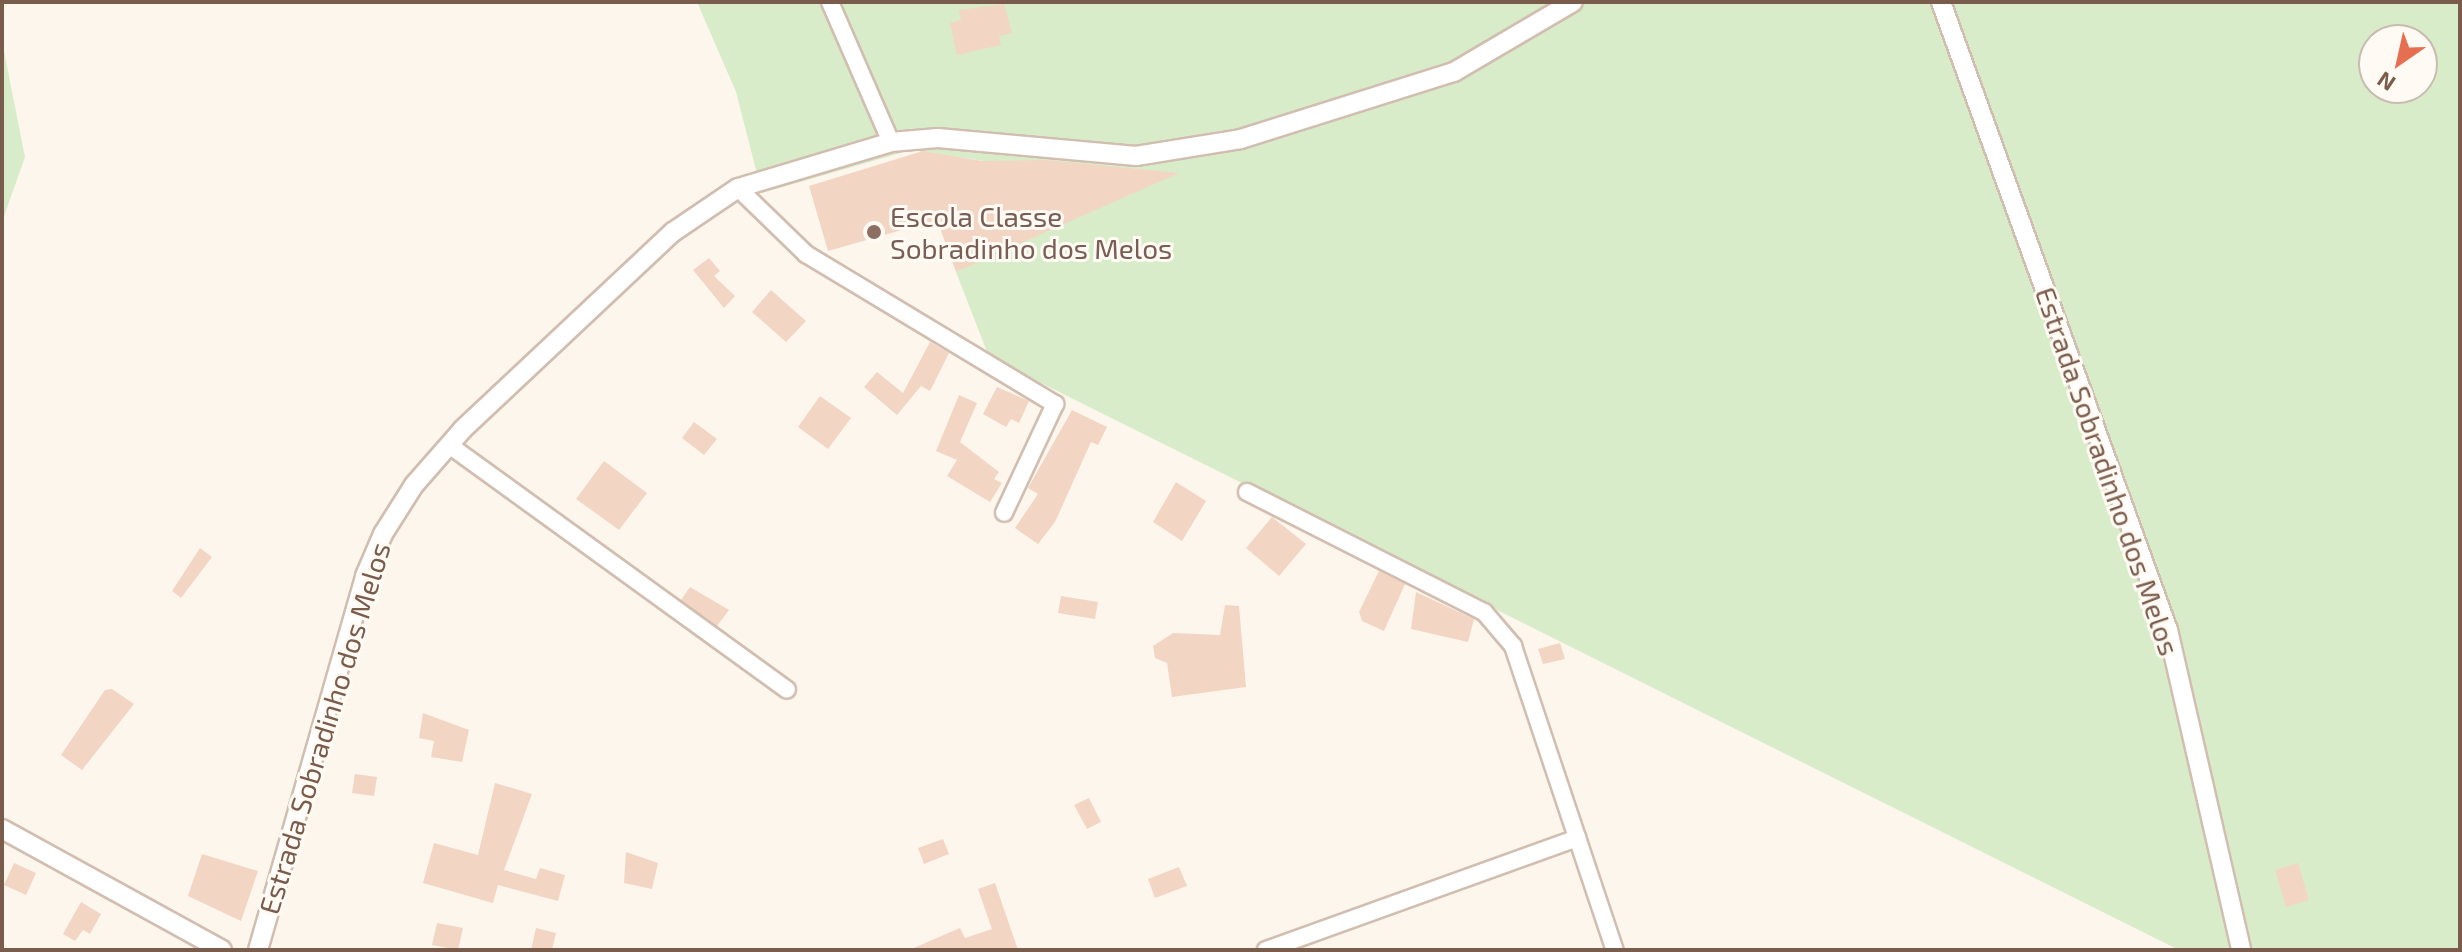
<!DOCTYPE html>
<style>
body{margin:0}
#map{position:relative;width:2462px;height:952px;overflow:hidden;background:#fdf6ec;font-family:"Exo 2",sans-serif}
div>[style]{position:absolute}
.green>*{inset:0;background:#d8ecc9}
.building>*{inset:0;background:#f3d5c3}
.roads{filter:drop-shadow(2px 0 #d1beb0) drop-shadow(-2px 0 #d1beb0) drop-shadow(0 2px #d1beb0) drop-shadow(0 -2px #d1beb0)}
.minor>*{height:16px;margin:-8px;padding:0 8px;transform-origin:8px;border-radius:8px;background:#fff}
.tertiary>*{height:18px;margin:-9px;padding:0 9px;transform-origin:9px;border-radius:9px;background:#fff}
.dots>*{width:22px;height:22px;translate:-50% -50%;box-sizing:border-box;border:4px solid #fffaf3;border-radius:50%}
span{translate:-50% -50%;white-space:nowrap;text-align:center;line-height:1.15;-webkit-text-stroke:6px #fffaf3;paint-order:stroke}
.education-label{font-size:28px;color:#785e54}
.left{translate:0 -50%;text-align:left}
.street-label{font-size:28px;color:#7a5c4d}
.frame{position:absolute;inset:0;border:4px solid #7a5c4d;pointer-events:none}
.north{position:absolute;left:2358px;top:24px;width:80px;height:80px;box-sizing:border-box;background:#fffaf3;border:2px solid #cabbb1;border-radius:50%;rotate:214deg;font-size:22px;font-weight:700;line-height:32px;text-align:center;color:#7a5c4d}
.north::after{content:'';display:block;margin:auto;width:28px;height:36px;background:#e76f51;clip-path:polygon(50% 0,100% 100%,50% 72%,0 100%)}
</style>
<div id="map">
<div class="green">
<i style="clip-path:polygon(evenodd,697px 2px,2460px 2px,2460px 950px,2179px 950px,989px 357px,956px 272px,998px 249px,984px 161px,911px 150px,762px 193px,736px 92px,697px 2px,2374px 40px,2422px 40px,2422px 88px,2374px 88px,2374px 40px)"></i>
<i style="clip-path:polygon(2px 41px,25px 157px,2px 222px)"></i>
</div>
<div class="building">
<i style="clip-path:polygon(1004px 4px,1012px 33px,999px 36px,1001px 45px,957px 55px,950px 23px,961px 20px,959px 10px)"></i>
<i style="clip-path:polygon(923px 151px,982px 161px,1046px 160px,1179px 173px,956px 272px,937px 220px,828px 251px,809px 186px)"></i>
<i style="clip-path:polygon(709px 258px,720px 271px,714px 276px,735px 296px,724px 308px,693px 270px)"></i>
<i style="clip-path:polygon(771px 290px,806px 321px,786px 342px,752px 312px)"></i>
<i style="clip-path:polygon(930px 342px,949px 353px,930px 391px,921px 386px,897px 415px,864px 387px,877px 372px,903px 393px)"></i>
<i style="clip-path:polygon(997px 387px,1029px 401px,1019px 423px,1011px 419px,1006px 427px,983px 414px)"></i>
<i style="clip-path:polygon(959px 395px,977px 403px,960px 442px,999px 472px,994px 479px,1002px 483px,990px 502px,947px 476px,957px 460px,936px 451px)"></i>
<i style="clip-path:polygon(820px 396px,851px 418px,828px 449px,798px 427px)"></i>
<i style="clip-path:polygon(1072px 410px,1107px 427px,1098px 445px,1091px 442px,1055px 522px,1038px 544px,1015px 528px,1038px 494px,1028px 488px)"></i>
<i style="clip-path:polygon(694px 422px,717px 439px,704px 455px,682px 438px)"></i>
<i style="clip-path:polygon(604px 461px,647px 493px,619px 530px,576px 499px)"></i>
<i style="clip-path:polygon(1176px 482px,1206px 501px,1182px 541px,1153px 522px)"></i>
<i style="clip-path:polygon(1272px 517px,1306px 544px,1279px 576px,1246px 548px)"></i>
<i style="clip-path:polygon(200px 548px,212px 557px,181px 598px,172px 591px)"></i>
<i style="clip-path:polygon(1379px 571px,1405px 584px,1384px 631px,1362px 621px,1359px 612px)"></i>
<i style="clip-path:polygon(690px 587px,729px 610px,717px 626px,681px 600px)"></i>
<i style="clip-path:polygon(1416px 592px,1474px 619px,1468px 642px,1411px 629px)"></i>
<i style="clip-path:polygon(1061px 596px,1098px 602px,1095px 619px,1058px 613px)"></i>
<i style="clip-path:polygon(1225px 605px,1239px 606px,1246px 687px,1172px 697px,1167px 663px,1155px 658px,1153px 646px,1173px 633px,1220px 635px)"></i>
<i style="clip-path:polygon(1560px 643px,1565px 659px,1543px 664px,1538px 649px)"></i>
<i style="clip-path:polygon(112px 689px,134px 704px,82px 770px,61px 755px,105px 690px)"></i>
<i style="clip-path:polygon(423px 713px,469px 730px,462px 762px,431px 757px,434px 741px,419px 738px)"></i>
<i style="clip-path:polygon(355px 774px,377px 777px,374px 796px,352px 793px)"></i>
<i style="clip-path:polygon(495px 783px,532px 794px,504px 870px,536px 879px,540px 868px,565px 875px,558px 901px,498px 885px,493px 903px,423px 883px,434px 843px,478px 855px)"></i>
<i style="clip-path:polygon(1089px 798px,1101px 822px,1087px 829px,1074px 805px)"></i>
<i style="clip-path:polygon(943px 839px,949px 854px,924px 864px,918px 848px)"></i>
<i style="clip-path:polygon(626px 852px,658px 863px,652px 889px,624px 883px)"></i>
<i style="clip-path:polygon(202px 854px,258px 871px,241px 921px,188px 896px)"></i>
<i style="clip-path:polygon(14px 863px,36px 873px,26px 895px,4px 885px)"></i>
<i style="clip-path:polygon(2298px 863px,2309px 900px,2286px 907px,2275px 870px)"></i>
<i style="clip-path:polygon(1179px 867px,1187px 886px,1155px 898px,1148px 879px)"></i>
<i style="clip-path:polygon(995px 883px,1018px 950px,909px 950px,960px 928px,965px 938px,992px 929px,978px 889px)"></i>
<i style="clip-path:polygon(81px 902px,101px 914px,90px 934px,83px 930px,75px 941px,63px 934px)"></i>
<i style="clip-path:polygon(437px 923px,463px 928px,458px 950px,432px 945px)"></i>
<i style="clip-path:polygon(536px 928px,556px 933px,552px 950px,531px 950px)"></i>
</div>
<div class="roads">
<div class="minor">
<i style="left:830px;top:2px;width:153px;rotate:66.5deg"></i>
<i style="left:738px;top:188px;width:95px;rotate:44.1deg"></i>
<i style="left:806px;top:254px;width:291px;rotate:31.1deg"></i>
<i style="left:1055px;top:404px;width:120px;rotate:115.1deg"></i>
<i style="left:449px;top:445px;width:417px;rotate:35.9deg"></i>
<i style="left:1247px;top:492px;width:266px;rotate:26.9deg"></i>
<i style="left:1484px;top:612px;width:45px;rotate:49.5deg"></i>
<i style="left:1513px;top:646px;width:321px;rotate:71.5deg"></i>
<i style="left:1266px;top:950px;width:331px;rotate:-19.8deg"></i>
</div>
<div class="tertiary">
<i style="left:1941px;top:2px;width:668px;rotate:70.13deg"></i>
<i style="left:2168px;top:630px;width:328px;rotate:77.1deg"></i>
<i style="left:2px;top:829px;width:251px;rotate:28.8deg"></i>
<i style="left:258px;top:950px;width:389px;rotate:-74deg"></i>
<i style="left:365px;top:576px;width:46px;rotate:-66.8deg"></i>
<i style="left:383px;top:534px;width:58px;rotate:-57.7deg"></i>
<i style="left:414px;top:485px;width:74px;rotate:-48.8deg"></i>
<i style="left:463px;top:429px;width:288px;rotate:-43.2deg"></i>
<i style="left:673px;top:232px;width:78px;rotate:-34.1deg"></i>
<i style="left:738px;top:188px;width:160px;rotate:-16.7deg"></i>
<i style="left:891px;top:142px;width:47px;rotate:-4.9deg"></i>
<i style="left:938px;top:138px;width:199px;rotate:5.2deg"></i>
<i style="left:1136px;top:156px;width:106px;rotate:-9.2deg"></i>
<i style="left:1241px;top:139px;width:223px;rotate:-17.5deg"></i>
<i style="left:1454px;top:72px;width:138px;rotate:-30.5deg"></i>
</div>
</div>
<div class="dots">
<i style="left:874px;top:232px;background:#8d6e63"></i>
</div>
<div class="education-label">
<span class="left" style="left:890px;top:232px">Escola Classe<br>Sobradinho dos Melos</span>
</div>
<div class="street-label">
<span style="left:2108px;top:471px;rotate:71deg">Estrada Sobradinho dos Melos</span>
<span style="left:324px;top:728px;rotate:-73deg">Estrada Sobradinho dos Melos</span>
</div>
<div class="frame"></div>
<div class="north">N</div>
</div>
